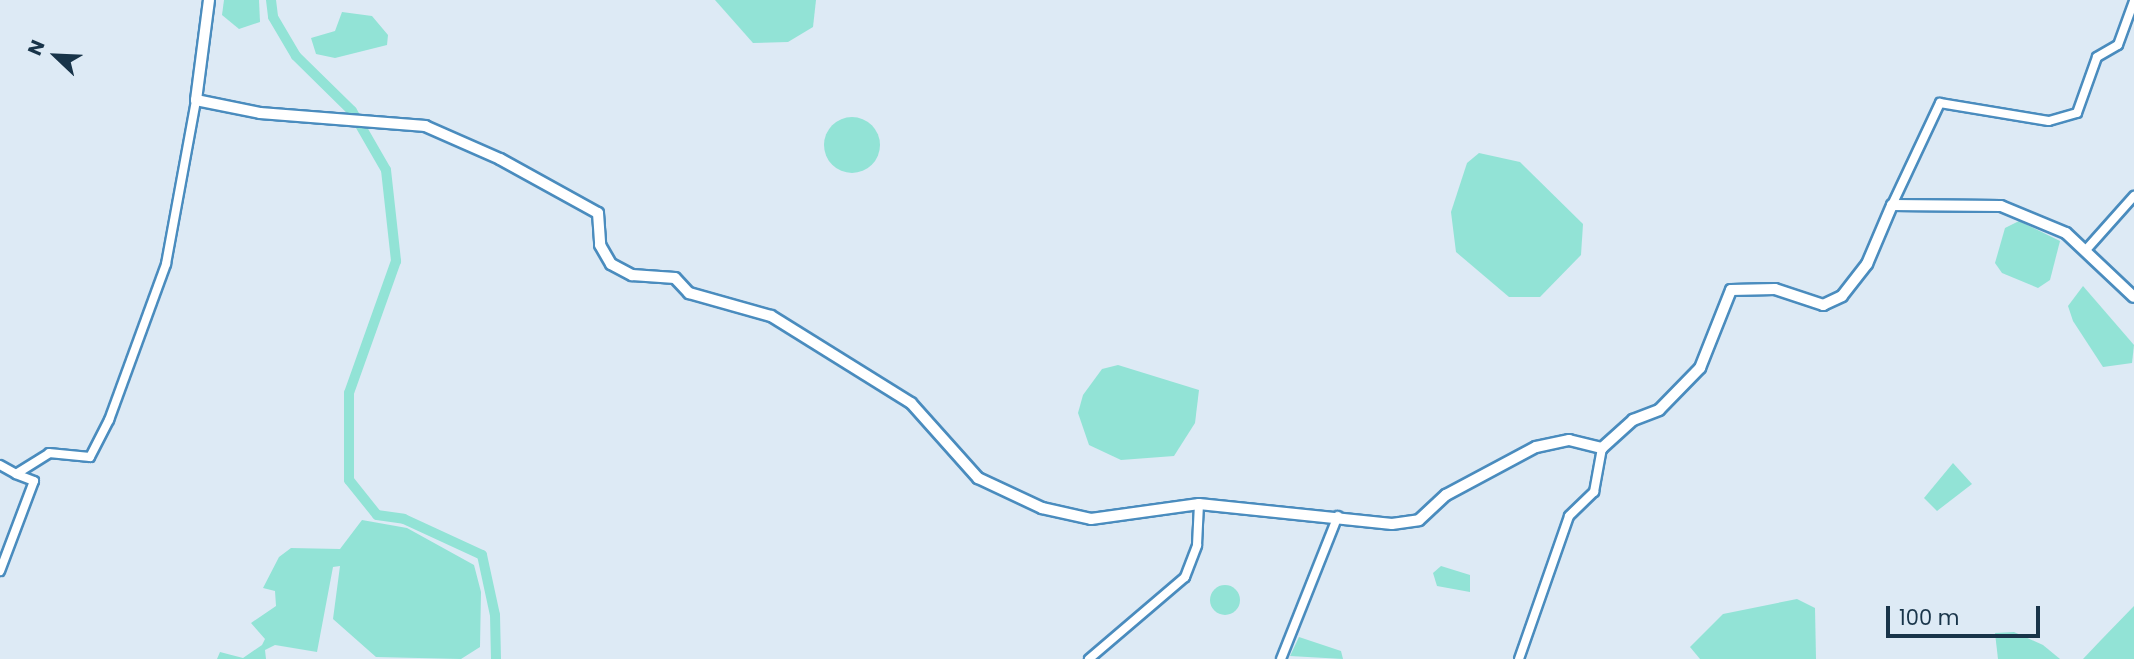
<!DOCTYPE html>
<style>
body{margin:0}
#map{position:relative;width:2134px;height:659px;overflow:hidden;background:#ddeaf5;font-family:Poppins,sans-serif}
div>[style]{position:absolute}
.water>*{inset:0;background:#92e3d6}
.round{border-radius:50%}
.canal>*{height:10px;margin:-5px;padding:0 5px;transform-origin:5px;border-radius:5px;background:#92e3d6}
.roads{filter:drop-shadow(2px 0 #4a8cbe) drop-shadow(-2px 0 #4a8cbe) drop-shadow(0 2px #4a8cbe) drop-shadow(0 -2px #4a8cbe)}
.minor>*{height:8px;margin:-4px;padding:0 4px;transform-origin:4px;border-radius:4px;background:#fff}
.tertiary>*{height:10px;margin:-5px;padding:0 5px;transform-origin:5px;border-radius:5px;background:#fff}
span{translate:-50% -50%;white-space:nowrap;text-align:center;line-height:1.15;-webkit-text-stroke:5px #ddeaf5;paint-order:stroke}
.north{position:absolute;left:21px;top:21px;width:70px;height:70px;-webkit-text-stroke:5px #ddeaf5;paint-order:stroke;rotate:293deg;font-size:19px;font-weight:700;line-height:28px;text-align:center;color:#183449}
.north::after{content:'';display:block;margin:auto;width:24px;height:32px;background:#183449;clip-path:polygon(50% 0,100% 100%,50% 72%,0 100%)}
.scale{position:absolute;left:1886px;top:606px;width:154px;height:32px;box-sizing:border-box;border:4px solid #183449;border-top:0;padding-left:9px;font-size:21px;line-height:24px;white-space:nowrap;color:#183449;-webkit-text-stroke:5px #ddeaf5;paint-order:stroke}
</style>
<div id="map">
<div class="water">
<i style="clip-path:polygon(224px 0,259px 0,260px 22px,239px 29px,222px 15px)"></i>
<i style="clip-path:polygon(715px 0,816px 0,813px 27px,788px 42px,753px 43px)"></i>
<i style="clip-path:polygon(342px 12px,372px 16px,388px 35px,387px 45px,335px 58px,316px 54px,311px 38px,335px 31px)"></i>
<i class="round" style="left:824px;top:117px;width:56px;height:56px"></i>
<i style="clip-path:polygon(1479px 153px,1520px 162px,1583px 224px,1581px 255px,1540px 297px,1509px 297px,1456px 252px,1451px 212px,1467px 163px)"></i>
<i style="clip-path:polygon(2019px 221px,2060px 241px,2050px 280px,2038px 288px,2002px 273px,1995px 263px,2005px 228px)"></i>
<i style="clip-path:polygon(2083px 286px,2134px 345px,2132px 363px,2103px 367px,2073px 321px,2068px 306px)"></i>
<i style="clip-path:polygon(1118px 365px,1199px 390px,1195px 423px,1174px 456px,1121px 460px,1089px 445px,1078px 413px,1083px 395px,1102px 369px)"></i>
<i style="clip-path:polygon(1953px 463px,1972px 484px,1937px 511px,1924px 498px)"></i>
<i style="clip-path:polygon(362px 520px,407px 528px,474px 565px,481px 592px,480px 647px,461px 659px,376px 657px,333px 619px,340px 566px,333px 567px,317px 652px,275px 645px,265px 650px,266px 659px,217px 659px,220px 652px,243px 658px,262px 645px,265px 639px,251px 623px,276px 606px,275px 591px,263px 588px,279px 557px,291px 548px,340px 549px)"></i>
<i style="clip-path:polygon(1441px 566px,1470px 575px,1470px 592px,1437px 586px,1433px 573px)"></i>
<i class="round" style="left:1210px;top:585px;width:30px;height:30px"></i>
<i style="clip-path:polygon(1797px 599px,1815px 608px,1816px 659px,1700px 659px,1690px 647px,1723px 614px)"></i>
<i style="clip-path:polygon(2134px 606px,2134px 659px,2083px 659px,2101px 640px)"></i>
<i style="clip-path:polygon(2014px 632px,2043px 645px,2060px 659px,1998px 659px,1995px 633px)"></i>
<i style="clip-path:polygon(1299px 637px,1341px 651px,1343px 659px,1290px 656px)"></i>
</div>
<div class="canal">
<i style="left:271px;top:0;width:17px;rotate:83deg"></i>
<i style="left:273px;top:17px;width:45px;rotate:59.5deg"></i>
<i style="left:296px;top:56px;width:78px;rotate:44.5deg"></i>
<i style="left:352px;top:111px;width:68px;rotate:60deg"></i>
<i style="left:386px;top:170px;width:92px;rotate:83.7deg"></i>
<i style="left:396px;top:261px;width:140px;rotate:109.6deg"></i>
<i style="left:349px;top:393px;width:87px;rotate:90deg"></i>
<i style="left:349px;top:480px;width:45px;rotate:51.3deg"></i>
<i style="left:377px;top:515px;width:27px;rotate:8deg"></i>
<i style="left:404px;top:519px;width:86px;rotate:24.8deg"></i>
<i style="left:482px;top:555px;width:61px;rotate:77.8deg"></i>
<i style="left:495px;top:615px;width:44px;rotate:88.7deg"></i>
</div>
<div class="roads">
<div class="minor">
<i style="left:1892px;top:205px;width:113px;rotate:-64.8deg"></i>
<i style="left:1940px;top:103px;width:110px;rotate:9.4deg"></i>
<i style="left:2049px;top:121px;width:29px;rotate:-16deg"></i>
<i style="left:2077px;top:113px;width:59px;rotate:-70.3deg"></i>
<i style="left:2097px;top:57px;width:24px;rotate:-30deg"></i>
<i style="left:2118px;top:45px;width:47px;rotate:-70deg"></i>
<i style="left:2085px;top:251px;width:74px;rotate:-48.3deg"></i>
<i style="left:0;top:465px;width:18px;rotate:29deg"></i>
<i style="left:0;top:571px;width:96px;rotate:-69.3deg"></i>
<i style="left:34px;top:481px;width:19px;rotate:-159deg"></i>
<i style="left:16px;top:474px;width:39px;rotate:-32deg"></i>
<i style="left:49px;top:453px;width:41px;rotate:5.6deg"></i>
<i style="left:90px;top:457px;width:42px;rotate:-62.8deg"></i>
<i style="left:109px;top:420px;width:166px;rotate:-69.9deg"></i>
<i style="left:166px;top:264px;width:167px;rotate:-79.6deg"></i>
<i style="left:1089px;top:659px;width:126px;rotate:-40.5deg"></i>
<i style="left:1185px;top:577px;width:34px;rotate:-69deg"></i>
<i style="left:1197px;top:545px;width:41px;rotate:-87.2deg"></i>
<i style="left:1281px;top:659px;width:154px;rotate:-68.3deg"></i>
<i style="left:1519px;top:659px;width:151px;rotate:-70.7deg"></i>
<i style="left:1569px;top:516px;width:35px;rotate:-44deg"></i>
<i style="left:1594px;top:492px;width:45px;rotate:-79.7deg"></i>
</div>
<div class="tertiary">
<i style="left:209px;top:0;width:101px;rotate:97.4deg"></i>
<i style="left:196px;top:100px;width:65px;rotate:11.5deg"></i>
<i style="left:260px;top:113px;width:166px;rotate:4.5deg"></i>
<i style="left:425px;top:126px;width:82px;rotate:23.7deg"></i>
<i style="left:500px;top:159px;width:112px;rotate:28.9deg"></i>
<i style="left:598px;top:213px;width:32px;rotate:86deg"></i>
<i style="left:600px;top:245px;width:22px;rotate:60deg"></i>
<i style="left:611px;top:264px;width:24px;rotate:28deg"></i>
<i style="left:632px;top:275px;width:43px;rotate:4deg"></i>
<i style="left:675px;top:278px;width:21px;rotate:47deg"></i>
<i style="left:689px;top:293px;width:85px;rotate:15.7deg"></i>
<i style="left:771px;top:316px;width:165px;rotate:31.9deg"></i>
<i style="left:911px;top:403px;width:101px;rotate:48.2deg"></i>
<i style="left:978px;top:478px;width:71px;rotate:25.1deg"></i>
<i style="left:1042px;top:508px;width:50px;rotate:12.7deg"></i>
<i style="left:1091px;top:519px;width:109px;rotate:-7.9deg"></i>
<i style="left:1199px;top:504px;width:194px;rotate:5.9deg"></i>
<i style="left:1392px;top:524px;width:27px;rotate:-8deg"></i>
<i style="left:1419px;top:520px;width:37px;rotate:-43deg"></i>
<i style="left:1446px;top:495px;width:102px;rotate:-28.1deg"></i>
<i style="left:1536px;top:447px;width:34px;rotate:-12deg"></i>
<i style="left:1569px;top:440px;width:34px;rotate:14deg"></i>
<i style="left:1602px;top:448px;width:42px;rotate:-42.1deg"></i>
<i style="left:1633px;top:420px;width:28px;rotate:-21deg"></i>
<i style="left:1659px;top:410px;width:59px;rotate:-45.7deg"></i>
<i style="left:1700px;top:368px;width:84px;rotate:-68.3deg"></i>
<i style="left:1731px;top:290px;width:44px;rotate:-1.3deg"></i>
<i style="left:1775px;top:289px;width:51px;rotate:18.4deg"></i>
<i style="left:1823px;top:305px;width:21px;rotate:-25deg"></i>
<i style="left:1842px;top:296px;width:41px;rotate:-52deg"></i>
<i style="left:1867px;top:264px;width:64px;rotate:-67deg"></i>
<i style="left:1892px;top:205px;width:109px;rotate:0.5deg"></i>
<i style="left:2001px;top:206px;width:70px;rotate:22.6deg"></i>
<i style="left:2066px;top:233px;width:93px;rotate:43.3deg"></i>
</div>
</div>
<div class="north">N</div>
<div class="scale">100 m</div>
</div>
